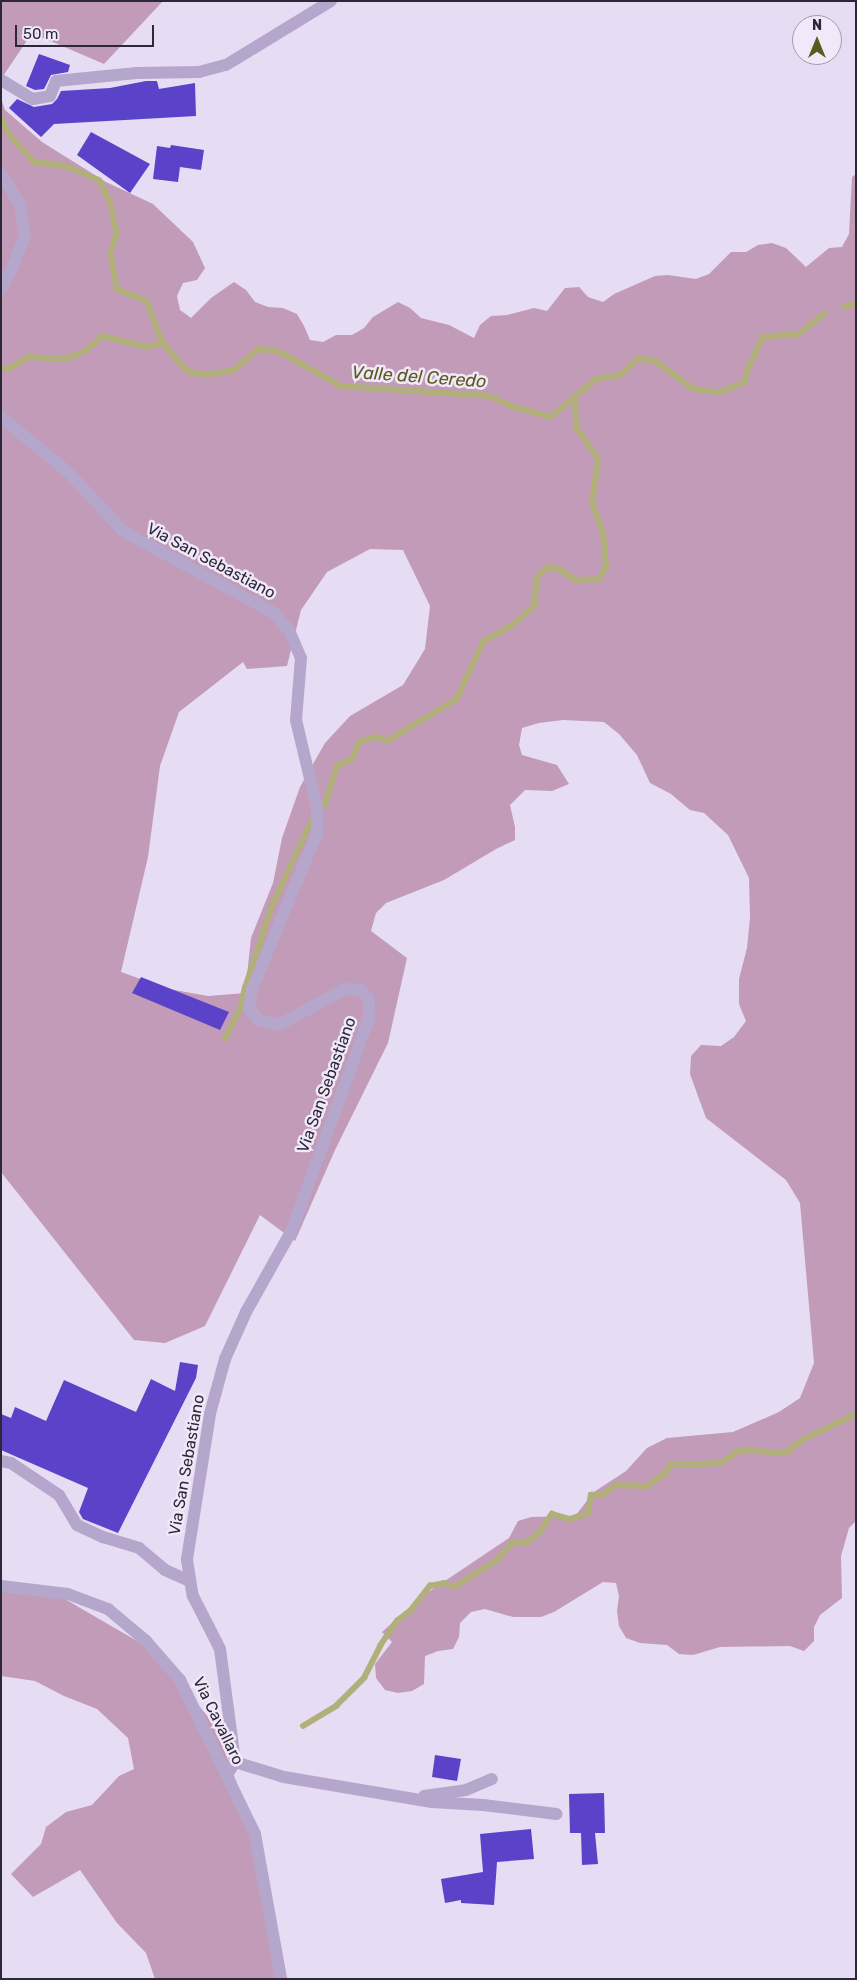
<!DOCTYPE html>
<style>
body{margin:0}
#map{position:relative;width:857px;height:1980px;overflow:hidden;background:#e6dcf3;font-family:Rubik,sans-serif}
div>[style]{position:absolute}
.green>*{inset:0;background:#c29bb8}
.stream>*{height:5.5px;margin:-2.75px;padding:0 2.75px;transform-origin:2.75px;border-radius:2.75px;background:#b1af7a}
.building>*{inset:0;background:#5a43c9}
.minor>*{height:12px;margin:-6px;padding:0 6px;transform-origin:6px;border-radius:6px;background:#b5a7cb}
span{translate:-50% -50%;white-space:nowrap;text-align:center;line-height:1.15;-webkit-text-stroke:5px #f1e8fa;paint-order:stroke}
.street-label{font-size:16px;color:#2c2838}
.water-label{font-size:18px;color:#5a5a1c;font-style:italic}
.frame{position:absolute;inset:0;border:2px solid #2c2838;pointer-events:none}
.north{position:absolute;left:792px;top:15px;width:50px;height:50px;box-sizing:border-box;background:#f1e8fa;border:1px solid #a29bac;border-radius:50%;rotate:0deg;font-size:14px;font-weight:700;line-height:20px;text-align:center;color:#2c2838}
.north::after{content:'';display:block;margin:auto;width:18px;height:22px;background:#5a5a1c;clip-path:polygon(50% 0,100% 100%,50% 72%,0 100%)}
.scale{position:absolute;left:15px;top:25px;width:139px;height:22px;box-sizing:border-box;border:2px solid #2c2838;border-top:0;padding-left:6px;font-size:15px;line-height:18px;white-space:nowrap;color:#2c2838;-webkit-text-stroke:4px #f1e8fa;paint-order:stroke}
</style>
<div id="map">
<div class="green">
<i style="clip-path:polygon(1px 1px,163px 1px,104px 64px,32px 33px,1px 79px)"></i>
<i style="clip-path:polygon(evenodd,1px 98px,5px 110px,42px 142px,106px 182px,153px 204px,193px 242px,205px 268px,197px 280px,183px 283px,177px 296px,180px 310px,191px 318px,211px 298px,234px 282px,246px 290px,255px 302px,268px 307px,283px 308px,297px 314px,304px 326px,310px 340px,323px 342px,336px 335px,352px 335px,364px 328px,373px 317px,398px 302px,410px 308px,421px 318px,449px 325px,474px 338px,480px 325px,491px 316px,507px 315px,534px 308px,547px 311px,565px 288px,579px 287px,588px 297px,603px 302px,614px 294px,655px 276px,668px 275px,696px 279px,709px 274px,731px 252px,746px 252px,758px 245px,772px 243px,786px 248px,806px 267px,829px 248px,842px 247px,849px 234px,852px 177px,856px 174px,856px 1521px,849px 1528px,841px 1556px,842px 1598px,820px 1615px,814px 1627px,814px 1641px,804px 1651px,790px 1646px,720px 1647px,693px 1655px,679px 1654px,667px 1645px,640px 1643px,626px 1638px,619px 1626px,617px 1611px,619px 1596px,616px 1583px,603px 1582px,554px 1612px,541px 1617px,513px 1617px,485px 1609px,471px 1612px,460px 1623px,459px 1637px,453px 1649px,438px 1651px,425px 1656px,424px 1684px,412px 1691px,398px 1693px,385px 1690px,376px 1678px,375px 1664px,392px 1642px,382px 1632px,421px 1597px,509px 1538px,518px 1521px,531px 1517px,575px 1516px,594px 1492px,626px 1471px,647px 1448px,667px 1438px,733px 1432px,779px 1412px,800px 1398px,814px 1363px,800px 1203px,786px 1180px,706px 1118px,690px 1074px,691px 1056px,701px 1045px,721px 1046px,734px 1037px,746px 1021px,739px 1004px,739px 979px,747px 948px,750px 918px,749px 878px,728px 835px,704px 813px,690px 810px,671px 794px,650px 783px,637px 755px,619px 734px,604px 722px,563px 720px,539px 723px,522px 728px,519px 745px,522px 755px,557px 765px,569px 784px,552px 791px,525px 790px,510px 805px,515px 827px,515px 840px,496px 849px,444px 880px,386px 903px,376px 913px,371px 931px,407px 958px,388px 1043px,335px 1150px,295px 1241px,260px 1215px,205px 1326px,165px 1343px,134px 1340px,1px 1172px,1px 98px,370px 549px,403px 550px,430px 606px,425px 649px,403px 685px,350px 716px,325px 743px,300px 787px,282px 838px,273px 883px,251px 938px,245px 993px,208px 996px,169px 989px,121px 972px,148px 857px,160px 766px,179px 712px,243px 662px,247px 669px,287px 666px,301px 610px,327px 572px,370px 549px)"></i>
<i style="clip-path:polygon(1px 1580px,51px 1591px,156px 1652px,215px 1726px,262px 1849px,287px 1979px,155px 1979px,146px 1953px,117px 1923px,80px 1870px,33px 1897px,11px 1874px,41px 1844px,46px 1827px,66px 1812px,92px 1805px,119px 1776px,134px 1769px,128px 1738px,97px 1709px,64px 1696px,35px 1681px,1px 1676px)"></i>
</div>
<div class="stream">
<i style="left:1px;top:117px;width:17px;rotate:66deg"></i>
<i style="left:8px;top:133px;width:39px;rotate:48deg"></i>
<i style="left:34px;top:162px;width:32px;rotate:7deg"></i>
<i style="left:66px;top:166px;width:36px;rotate:23deg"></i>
<i style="left:99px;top:180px;width:27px;rotate:63deg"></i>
<i style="left:111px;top:204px;width:32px;rotate:79deg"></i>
<i style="left:117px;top:235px;width:18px;rotate:109deg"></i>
<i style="left:111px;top:252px;width:37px;rotate:81deg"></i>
<i style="left:117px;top:289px;width:32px;rotate:22deg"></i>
<i style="left:147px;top:301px;width:45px;rotate:69.1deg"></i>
<i style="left:163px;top:343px;width:37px;rotate:49deg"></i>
<i style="left:187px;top:371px;width:19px;rotate:12deg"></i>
<i style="left:206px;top:375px;width:28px;rotate:-10deg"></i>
<i style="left:234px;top:370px;width:32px;rotate:-41deg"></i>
<i style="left:258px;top:349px;width:22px;rotate:8deg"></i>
<i style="left:280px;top:352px;width:70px;rotate:29.1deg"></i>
<i style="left:341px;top:386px;width:149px;rotate:3.8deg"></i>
<i style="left:490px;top:396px;width:26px;rotate:25deg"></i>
<i style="left:514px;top:407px;width:38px;rotate:15deg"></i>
<i style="left:551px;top:417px;width:59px;rotate:-40.2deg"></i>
<i style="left:596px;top:379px;width:25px;rotate:-9deg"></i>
<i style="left:621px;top:375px;width:23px;rotate:-45deg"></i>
<i style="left:637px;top:359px;width:17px;rotate:3deg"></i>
<i style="left:654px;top:360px;width:49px;rotate:35.9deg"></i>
<i style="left:694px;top:389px;width:25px;rotate:7deg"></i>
<i style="left:719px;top:392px;width:28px;rotate:-21deg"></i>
<i style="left:745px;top:382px;width:11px;rotate:-80deg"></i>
<i style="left:747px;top:371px;width:38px;rotate:-65deg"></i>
<i style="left:763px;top:337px;width:36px;rotate:-5deg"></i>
<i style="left:799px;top:334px;width:33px;rotate:-39deg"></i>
<i style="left:844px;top:306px;width:12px;rotate:-9deg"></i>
<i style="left:1px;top:367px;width:7px;rotate:16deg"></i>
<i style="left:8px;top:369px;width:23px;rotate:-31deg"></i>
<i style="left:28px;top:357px;width:37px;rotate:3deg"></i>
<i style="left:65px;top:359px;width:22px;rotate:-22deg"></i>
<i style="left:85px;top:351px;width:23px;rotate:-40deg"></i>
<i style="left:103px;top:336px;width:45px;rotate:14deg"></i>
<i style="left:147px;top:347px;width:16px;rotate:-14deg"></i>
<i style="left:324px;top:807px;width:43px;rotate:-72.4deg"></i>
<i style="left:337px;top:766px;width:18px;rotate:-27deg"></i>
<i style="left:353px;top:758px;width:17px;rotate:-69deg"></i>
<i style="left:359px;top:742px;width:19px;rotate:-16deg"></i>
<i style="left:377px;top:737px;width:11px;rotate:22deg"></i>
<i style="left:387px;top:741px;width:82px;rotate:-31deg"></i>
<i style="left:457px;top:699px;width:63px;rotate:-65.5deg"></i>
<i style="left:483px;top:642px;width:32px;rotate:-30deg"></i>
<i style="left:511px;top:626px;width:30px;rotate:-41deg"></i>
<i style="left:534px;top:606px;width:29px;rotate:-84deg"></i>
<i style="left:537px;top:577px;width:15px;rotate:-42deg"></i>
<i style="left:548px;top:567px;width:12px;rotate:9deg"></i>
<i style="left:560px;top:569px;width:19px;rotate:36deg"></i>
<i style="left:575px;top:580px;width:24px;rotate:-2deg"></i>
<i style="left:599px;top:579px;width:14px;rotate:-60deg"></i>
<i style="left:606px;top:567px;width:35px;rotate:-95deg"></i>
<i style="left:603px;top:532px;width:30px;rotate:-111deg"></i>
<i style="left:592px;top:504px;width:45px;rotate:-82.4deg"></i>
<i style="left:598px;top:459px;width:39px;rotate:-125deg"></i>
<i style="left:576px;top:427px;width:30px;rotate:-92deg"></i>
<i style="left:225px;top:1039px;width:34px;rotate:-63deg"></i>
<i style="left:240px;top:1009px;width:22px;rotate:-77deg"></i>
<i style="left:245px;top:988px;width:86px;rotate:-71.8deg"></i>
<i style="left:272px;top:906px;width:95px;rotate:-65.1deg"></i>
<i style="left:303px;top:1726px;width:39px;rotate:-31deg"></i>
<i style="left:336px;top:1706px;width:40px;rotate:-45deg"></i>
<i style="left:364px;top:1678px;width:36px;rotate:-63deg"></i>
<i style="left:380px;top:1646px;width:30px;rotate:-56deg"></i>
<i style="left:397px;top:1621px;width:18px;rotate:-38deg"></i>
<i style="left:411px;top:1610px;width:31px;rotate:-52deg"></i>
<i style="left:430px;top:1586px;width:15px;rotate:-11deg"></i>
<i style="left:445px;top:1583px;width:10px;rotate:24deg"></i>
<i style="left:454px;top:1587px;width:51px;rotate:-32.1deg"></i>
<i style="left:497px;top:1560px;width:24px;rotate:-48deg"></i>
<i style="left:513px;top:1542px;width:14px"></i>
<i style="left:527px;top:1542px;width:15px;rotate:-37deg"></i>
<i style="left:539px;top:1533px;width:23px;rotate:-56deg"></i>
<i style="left:552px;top:1514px;width:19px;rotate:16deg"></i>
<i style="left:570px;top:1519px;width:19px;rotate:-18deg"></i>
<i style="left:588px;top:1513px;width:18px;rotate:-81deg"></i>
<i style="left:591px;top:1495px;width:13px;rotate:-4deg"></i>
<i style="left:604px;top:1494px;width:15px;rotate:-37deg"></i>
<i style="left:616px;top:1485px;width:31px;rotate:2deg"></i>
<i style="left:647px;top:1486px;width:23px;rotate:-34deg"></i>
<i style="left:666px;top:1473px;width:9px;rotate:-63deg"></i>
<i style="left:670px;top:1465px;width:51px;rotate:-2.2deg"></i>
<i style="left:721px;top:1463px;width:23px;rotate:-34deg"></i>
<i style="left:740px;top:1450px;width:46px;rotate:3.7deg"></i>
<i style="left:786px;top:1453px;width:21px;rotate:-39deg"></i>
<i style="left:802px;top:1440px;width:60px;rotate:-25.7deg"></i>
</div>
<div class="building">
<i style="clip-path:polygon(39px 54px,70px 65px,68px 72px,51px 75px,44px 89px,35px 90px,26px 86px)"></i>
<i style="clip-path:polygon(146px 81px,157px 81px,159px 89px,195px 83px,196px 116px,54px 124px,41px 137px,9px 108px,17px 99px,34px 107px,52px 104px,57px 99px,62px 89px,61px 91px,110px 88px)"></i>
<i style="clip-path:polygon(91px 132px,150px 164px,130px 193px,77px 155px)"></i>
<i style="clip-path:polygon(171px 145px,204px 150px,201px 170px,180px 167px,178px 182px,153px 179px,157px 146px,170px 148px)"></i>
<i style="clip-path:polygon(141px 977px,229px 1012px,220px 1030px,132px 993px)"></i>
<i style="clip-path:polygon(180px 1362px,198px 1365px,196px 1378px,118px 1533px,83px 1519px,79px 1512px,88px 1488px,1px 1450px,1px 1414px,11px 1418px,15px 1407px,46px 1421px,64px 1380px,136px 1412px,151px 1379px,175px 1391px)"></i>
<i style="clip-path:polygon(435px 1755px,461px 1759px,457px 1781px,432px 1777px)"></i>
<i style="clip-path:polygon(604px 1793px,605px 1833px,595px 1833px,598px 1864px,582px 1865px,581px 1833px,570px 1833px,569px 1794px)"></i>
<i style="clip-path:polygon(531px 1829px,534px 1859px,497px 1862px,494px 1905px,461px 1903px,461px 1900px,445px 1903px,441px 1879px,483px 1872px,480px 1834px)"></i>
</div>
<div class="minor">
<i style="left:1px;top:80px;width:37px;rotate:31deg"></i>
<i style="left:33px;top:99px;width:17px;rotate:-10deg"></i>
<i style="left:50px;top:96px;width:16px;rotate:-68deg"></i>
<i style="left:56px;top:81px;width:81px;rotate:-5.6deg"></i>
<i style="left:137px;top:73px;width:62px;rotate:-0.9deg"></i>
<i style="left:199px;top:72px;width:28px;rotate:-15deg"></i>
<i style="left:226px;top:65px;width:123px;rotate:-31.4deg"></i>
<i style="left:1px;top:173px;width:37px;rotate:59deg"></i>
<i style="left:20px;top:205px;width:30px;rotate:81deg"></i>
<i style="left:25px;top:235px;width:31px;rotate:111deg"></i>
<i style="left:14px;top:264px;width:28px;rotate:117deg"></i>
<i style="left:1px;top:417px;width:88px;rotate:39.5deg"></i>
<i style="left:69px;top:473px;width:79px;rotate:47deg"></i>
<i style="left:123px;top:531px;width:172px;rotate:28.5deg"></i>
<i style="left:274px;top:613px;width:23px;rotate:49deg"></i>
<i style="left:289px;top:630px;width:30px;rotate:67deg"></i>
<i style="left:301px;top:658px;width:62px;rotate:94.6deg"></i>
<i style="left:296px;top:720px;width:90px;rotate:76.6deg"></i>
<i style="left:317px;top:808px;width:25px;rotate:90deg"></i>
<i style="left:317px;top:833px;width:169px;rotate:112.6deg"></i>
<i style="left:252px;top:989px;width:19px;rotate:99deg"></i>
<i style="left:249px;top:1008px;width:15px;rotate:53deg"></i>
<i style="left:258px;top:1020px;width:22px;rotate:13deg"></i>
<i style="left:279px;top:1025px;width:75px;rotate:-28.6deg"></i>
<i style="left:345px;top:989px;width:16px;rotate:4deg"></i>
<i style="left:361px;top:990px;width:12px;rotate:48deg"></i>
<i style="left:369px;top:999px;width:19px;rotate:90deg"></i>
<i style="left:369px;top:1018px;width:226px;rotate:110deg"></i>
<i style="left:292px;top:1230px;width:94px;rotate:119.3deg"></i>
<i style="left:246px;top:1312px;width:51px;rotate:114.1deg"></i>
<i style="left:225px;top:1359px;width:57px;rotate:105.3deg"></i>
<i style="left:210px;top:1414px;width:148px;rotate:99deg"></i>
<i style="left:187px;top:1560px;width:36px;rotate:81deg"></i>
<i style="left:193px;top:1596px;width:59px;rotate:63deg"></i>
<i style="left:220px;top:1649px;width:114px;rotate:82.4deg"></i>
<i style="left:235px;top:1762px;width:15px;rotate:122deg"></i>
<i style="left:1px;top:1461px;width:10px;rotate:11deg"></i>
<i style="left:11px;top:1463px;width:58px;rotate:33.7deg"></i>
<i style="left:59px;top:1495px;width:35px;rotate:59deg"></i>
<i style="left:77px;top:1525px;width:29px;rotate:25deg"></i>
<i style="left:103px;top:1537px;width:38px;rotate:17deg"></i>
<i style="left:139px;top:1548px;width:34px;rotate:40deg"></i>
<i style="left:165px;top:1570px;width:27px;rotate:24deg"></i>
<i style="left:1px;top:1586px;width:67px;rotate:6.8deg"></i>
<i style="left:68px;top:1594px;width:43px;rotate:20.6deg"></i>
<i style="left:108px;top:1609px;width:50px;rotate:40.1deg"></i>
<i style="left:146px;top:1641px;width:52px;rotate:48.9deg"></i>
<i style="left:180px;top:1680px;width:171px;rotate:64deg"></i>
<i style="left:255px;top:1834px;width:147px;rotate:79.8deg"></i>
<i style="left:235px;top:1762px;width:51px;rotate:17deg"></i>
<i style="left:284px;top:1777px;width:150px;rotate:9.6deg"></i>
<i style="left:432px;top:1802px;width:51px;rotate:3.4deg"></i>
<i style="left:483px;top:1805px;width:74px;rotate:7deg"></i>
<i style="left:424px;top:1796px;width:42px;rotate:-8.1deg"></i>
<i style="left:466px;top:1790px;width:28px;rotate:-23deg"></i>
</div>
<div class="street-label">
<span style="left:211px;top:561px;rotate:28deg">Via San Sebastiano</span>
<span style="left:327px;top:1085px;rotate:-70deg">Via San Sebastiano</span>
<span style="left:187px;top:1465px;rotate:-80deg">Via San Sebastiano</span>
<span style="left:218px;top:1721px;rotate:64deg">Via Cavallaro</span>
</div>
<div class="water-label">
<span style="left:419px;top:377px;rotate:4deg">Valle del Ceredo</span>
</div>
<div class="frame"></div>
<div class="north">N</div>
<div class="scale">50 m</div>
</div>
